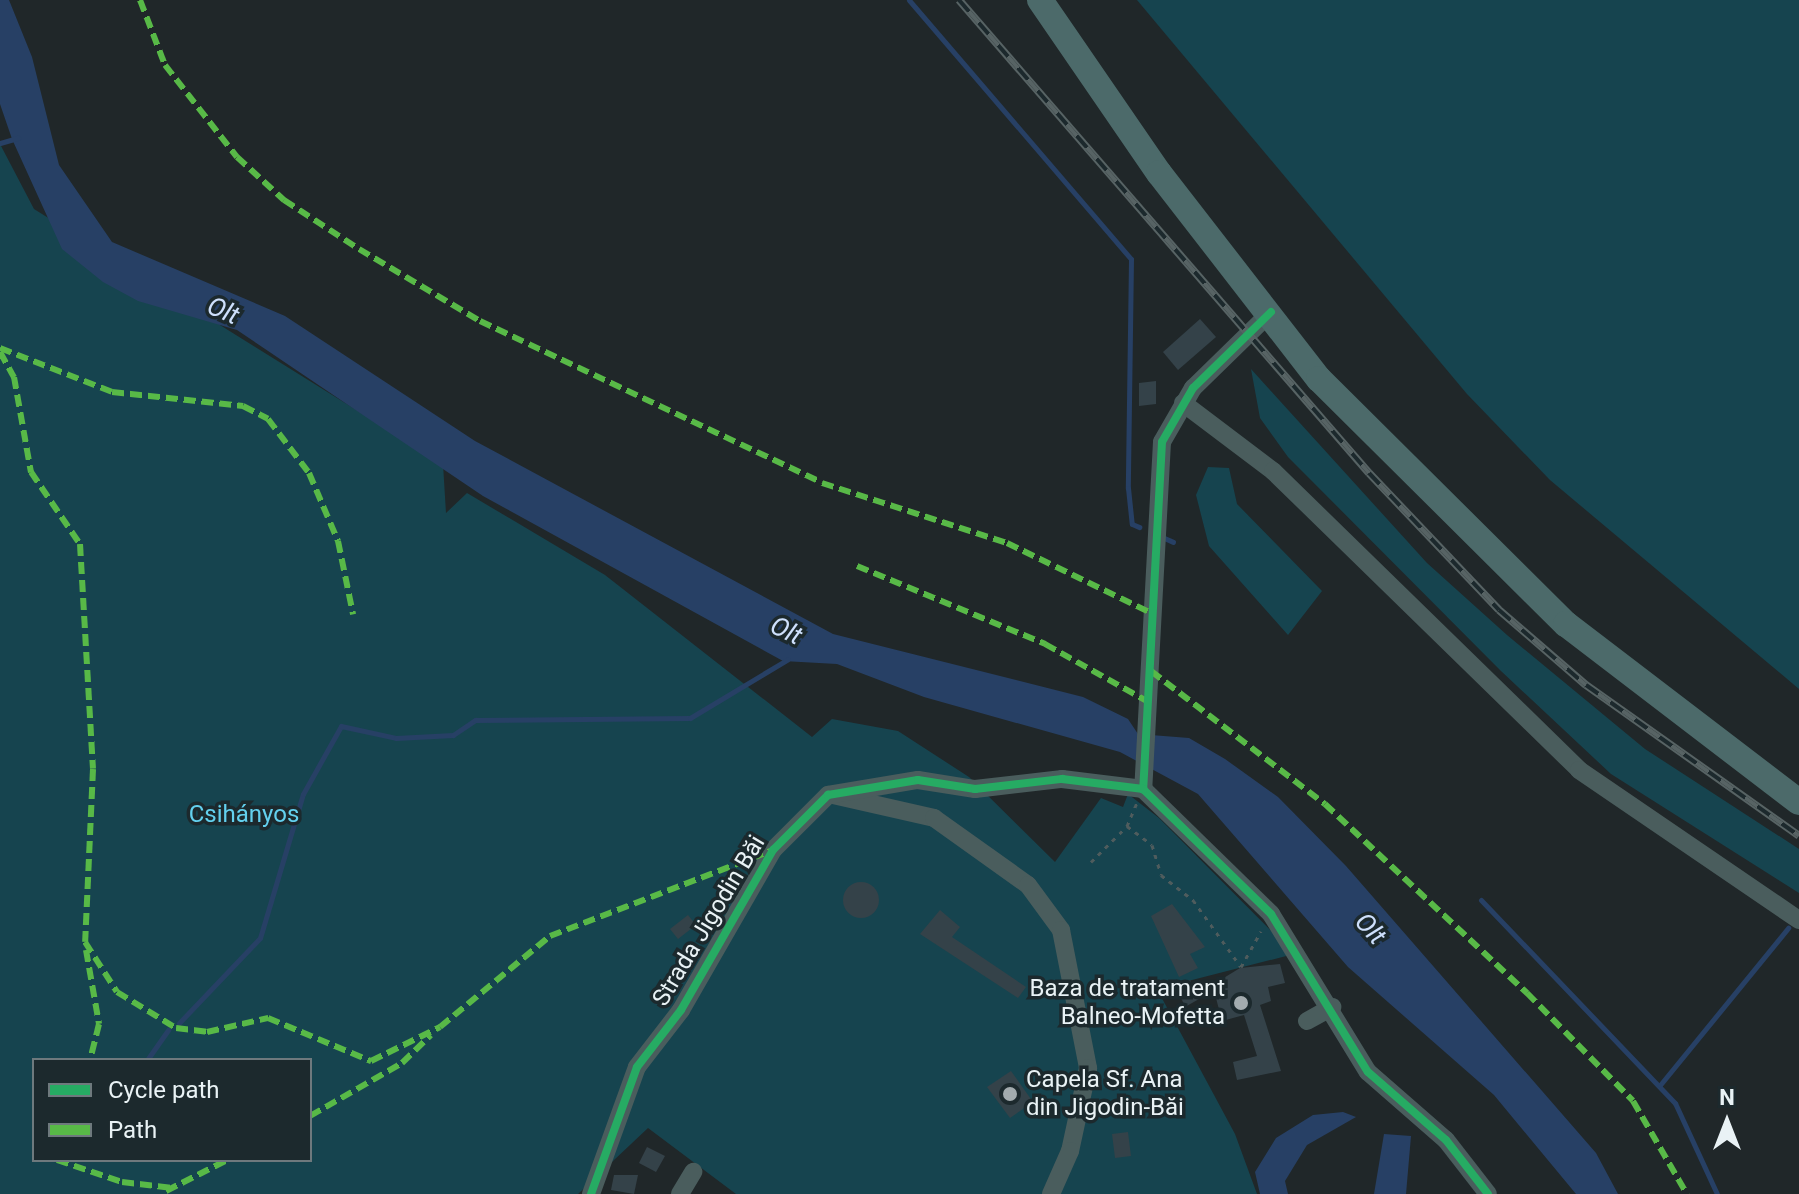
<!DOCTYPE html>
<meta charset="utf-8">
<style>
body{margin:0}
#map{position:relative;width:1799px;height:1194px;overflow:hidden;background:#202729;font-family:Roboto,sans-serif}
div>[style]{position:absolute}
.green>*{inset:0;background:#16444f}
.water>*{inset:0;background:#274065}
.stream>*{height:5px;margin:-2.5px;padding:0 2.5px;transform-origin:2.5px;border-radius:2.5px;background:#274065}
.building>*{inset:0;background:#344249}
.round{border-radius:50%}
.path>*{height:3px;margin-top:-1.5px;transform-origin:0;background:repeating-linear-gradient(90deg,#4f5c5d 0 4px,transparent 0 10px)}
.minor>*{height:18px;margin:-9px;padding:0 9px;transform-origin:9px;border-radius:9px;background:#4a5d5d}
.highway>*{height:26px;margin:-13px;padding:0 13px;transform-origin:13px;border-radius:13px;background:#4c6a6a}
.rail>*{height:8px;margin-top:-4px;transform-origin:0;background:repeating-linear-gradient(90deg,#1c292d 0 15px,#576364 0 30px);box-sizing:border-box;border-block:2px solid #576364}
.quiet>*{height:6px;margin-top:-3px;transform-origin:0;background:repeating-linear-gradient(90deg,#58b947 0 12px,transparent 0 18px)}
.cycleway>*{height:8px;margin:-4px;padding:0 4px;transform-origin:4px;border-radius:4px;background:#26ab63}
.dots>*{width:22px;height:22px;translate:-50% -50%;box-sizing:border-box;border:4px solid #1c292d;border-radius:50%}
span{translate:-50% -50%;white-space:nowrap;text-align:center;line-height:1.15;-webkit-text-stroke:7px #1c292d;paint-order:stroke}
.park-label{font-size:24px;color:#63d0ee}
.street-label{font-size:24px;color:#e9f2f5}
.poi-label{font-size:24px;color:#e9f2f5}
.right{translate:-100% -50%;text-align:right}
.left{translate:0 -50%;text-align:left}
.water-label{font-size:26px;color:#cee0fc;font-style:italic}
.legend{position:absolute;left:32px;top:1058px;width:280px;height:104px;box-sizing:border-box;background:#1c292d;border:2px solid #6e797d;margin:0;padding:10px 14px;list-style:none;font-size:24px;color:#e9f2f5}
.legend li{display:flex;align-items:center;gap:16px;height:40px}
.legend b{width:40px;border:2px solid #6e797d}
.north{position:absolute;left:1687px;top:1082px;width:80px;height:80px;-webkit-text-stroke:6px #1c292d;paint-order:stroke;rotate:0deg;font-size:22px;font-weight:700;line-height:32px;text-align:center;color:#e9f2f5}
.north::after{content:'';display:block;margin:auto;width:28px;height:36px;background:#e9f2f5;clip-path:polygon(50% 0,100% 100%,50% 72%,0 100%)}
</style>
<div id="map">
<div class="green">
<i style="clip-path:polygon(1137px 0,1799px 0,1799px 689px,1550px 480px,1467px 394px)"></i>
<i style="clip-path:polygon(evenodd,0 144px,34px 209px,443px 464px,446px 513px,467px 493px,605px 575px,812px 737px,832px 719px,898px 731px,969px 777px,1055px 862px,1101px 798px,1123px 807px,1128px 794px,1159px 818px,1294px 954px,1157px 989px,1235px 1134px,1257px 1194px,736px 1194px,648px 1128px,578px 1194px,0 1194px,0 144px,34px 1060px,310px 1060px,310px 1160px,34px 1160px,34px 1060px)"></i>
<i style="clip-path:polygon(1251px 369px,1427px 563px,1507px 635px,1645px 749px,1799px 849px,1799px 893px,1611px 774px,1501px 671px,1288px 457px,1260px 418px)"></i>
<i style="clip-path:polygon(1208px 467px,1229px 468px,1237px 504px,1322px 591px,1288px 635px,1209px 546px,1196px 495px)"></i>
</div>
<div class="water">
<i style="clip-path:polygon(0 0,9px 0,32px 57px,59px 165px,112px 242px,285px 316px,475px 441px,833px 634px,1083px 697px,1128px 719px,1138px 734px,1189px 738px,1225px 759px,1278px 797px,1346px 866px,1596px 1153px,1618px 1194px,1576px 1194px,1494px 1095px,1348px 967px,1198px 794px,1120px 752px,924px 697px,837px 664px,783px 661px,483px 496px,237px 330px,138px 301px,103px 282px,62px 249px,12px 139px,0 104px)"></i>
<i style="clip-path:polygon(1343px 1112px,1356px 1117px,1307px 1145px,1285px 1181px,1288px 1194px,1260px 1194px,1255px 1172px,1276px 1138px,1313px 1115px)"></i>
<i style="clip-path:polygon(1384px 1134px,1411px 1136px,1406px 1194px,1374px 1194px)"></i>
</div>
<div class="stream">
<i style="left:909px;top:0;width:341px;rotate:49.4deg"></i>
<i style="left:1131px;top:259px;width:229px;rotate:90.8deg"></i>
<i style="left:1128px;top:488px;width:36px;rotate:84deg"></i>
<i style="left:1132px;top:524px;width:8px;rotate:23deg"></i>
<i style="left:0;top:143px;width:19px;rotate:-16deg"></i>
<i style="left:1162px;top:537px;width:12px;rotate:24deg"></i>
<i style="left:1481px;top:900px;width:281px;rotate:46.3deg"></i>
<i style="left:1675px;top:1103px;width:100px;rotate:65.2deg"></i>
<i style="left:179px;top:1023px;width:117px;rotate:-46.4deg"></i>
<i style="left:260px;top:938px;width:150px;rotate:-73.4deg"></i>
<i style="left:303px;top:794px;width:78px;rotate:-60.8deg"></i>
<i style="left:341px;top:726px;width:56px;rotate:12.3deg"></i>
<i style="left:396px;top:738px;width:57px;rotate:-3deg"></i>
<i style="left:453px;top:735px;width:27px;rotate:-34deg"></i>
<i style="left:475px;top:720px;width:215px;rotate:-0.5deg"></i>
<i style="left:690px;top:718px;width:114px;rotate:-31deg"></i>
<i style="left:147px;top:1060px;width:37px;rotate:-55deg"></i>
<i style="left:1660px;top:1085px;width:203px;rotate:-50.8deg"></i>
</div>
<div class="building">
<i style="clip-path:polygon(1200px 319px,1216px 337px,1178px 370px,1163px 352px)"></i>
<i style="clip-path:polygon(1156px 381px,1156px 404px,1139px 406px,1139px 383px)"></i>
<i class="round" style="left:843px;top:882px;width:36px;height:36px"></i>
<i style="clip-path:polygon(1172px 904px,1205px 947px,1190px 954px,1198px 968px,1179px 977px,1151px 916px)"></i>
<i style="clip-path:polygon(940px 910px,960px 927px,952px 937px,1026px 987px,1018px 998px,920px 934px)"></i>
<i style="clip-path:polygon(688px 915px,696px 925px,678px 939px,670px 929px)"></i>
<i style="clip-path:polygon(1280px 964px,1285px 983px,1268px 987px,1271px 1001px,1260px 1005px,1281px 1071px,1237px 1080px,1233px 1062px,1257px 1056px,1244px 1015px,1222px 1021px,1216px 998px,1226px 995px,1222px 979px,1240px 968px)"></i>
<i style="clip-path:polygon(1190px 980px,1199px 999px,1185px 1007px,1176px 986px)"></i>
<i style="clip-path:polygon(1011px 1071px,1033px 1102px,1010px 1118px,987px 1087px)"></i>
<i style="clip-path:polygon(1128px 1132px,1131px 1156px,1115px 1158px,1112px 1134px)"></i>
<i style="clip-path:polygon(647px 1147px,665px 1156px,656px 1172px,639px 1163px)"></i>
<i style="clip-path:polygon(614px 1175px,638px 1175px,634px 1194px,611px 1190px)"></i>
</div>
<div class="path">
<i style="left:1127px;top:826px;width:31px;rotate:37deg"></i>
<i style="left:1152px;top:845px;width:31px;rotate:73deg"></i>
<i style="left:1161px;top:875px;width:41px;rotate:38deg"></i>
<i style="left:1193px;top:900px;width:82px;rotate:54.4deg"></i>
<i style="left:1241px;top:967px;width:41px;rotate:-60.9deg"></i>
<i style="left:1091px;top:862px;width:51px;rotate:-45deg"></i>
<i style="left:1127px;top:826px;width:25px;rotate:-67deg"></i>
</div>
<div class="minor">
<i style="left:1271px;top:312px;width:109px;rotate:135.7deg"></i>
<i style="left:1193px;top:388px;width:62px;rotate:119.9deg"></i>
<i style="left:1162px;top:442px;width:348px;rotate:93.1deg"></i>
<i style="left:1143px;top:789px;width:179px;rotate:44.3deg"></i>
<i style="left:1271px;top:914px;width:185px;rotate:58.5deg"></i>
<i style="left:1368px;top:1072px;width:103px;rotate:41.1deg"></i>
<i style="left:1446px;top:1140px;width:68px;rotate:52.1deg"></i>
<i style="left:1183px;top:403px;width:113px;rotate:37.1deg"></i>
<i style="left:1273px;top:471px;width:428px;rotate:44.3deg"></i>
<i style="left:1579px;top:770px;width:266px;rotate:34.3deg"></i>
<i style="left:833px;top:795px;width:104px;rotate:12.8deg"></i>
<i style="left:934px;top:818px;width:115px;rotate:35.5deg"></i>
<i style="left:1028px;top:885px;width:56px;rotate:53.7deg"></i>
<i style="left:1061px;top:930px;width:141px;rotate:78.9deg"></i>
<i style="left:1088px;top:1068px;width:85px;rotate:102.2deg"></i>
<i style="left:1070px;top:1151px;width:47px;rotate:113.8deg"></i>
<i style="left:1307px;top:1021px;width:29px;rotate:-29deg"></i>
<i style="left:591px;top:1194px;width:135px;rotate:-70.1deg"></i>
<i style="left:637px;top:1067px;width:72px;rotate:-52.3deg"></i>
<i style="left:681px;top:1010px;width:185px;rotate:-60.1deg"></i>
<i style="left:773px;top:850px;width:78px;rotate:-45deg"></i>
<i style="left:828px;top:795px;width:91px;rotate:-9.5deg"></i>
<i style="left:918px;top:780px;width:58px;rotate:9deg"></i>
<i style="left:975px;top:789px;width:88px;rotate:-6.6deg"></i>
<i style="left:1062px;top:779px;width:82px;rotate:7deg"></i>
<i style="left:680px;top:1194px;width:26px;rotate:-59deg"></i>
</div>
<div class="highway">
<i style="left:1040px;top:0;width:210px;rotate:55.5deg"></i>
<i style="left:1159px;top:173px;width:261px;rotate:52.2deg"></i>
<i style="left:1319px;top:379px;width:348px;rotate:44.8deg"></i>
<i style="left:1566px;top:624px;width:293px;rotate:37.4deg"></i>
</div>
<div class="rail">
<i style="left:959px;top:0;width:626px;rotate:49.08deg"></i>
<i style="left:1369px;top:473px;width:189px;rotate:46.5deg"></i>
<i style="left:1499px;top:610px;width:115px;rotate:40.8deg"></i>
<i style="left:1586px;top:685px;width:261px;rotate:35.3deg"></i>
</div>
<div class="quiet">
<i style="left:140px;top:0;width:70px;rotate:69deg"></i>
<i style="left:165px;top:65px;width:117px;rotate:52deg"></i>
<i style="left:237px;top:157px;width:64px;rotate:42.5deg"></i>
<i style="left:284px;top:200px;width:90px;rotate:33.2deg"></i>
<i style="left:359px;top:249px;width:141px;rotate:30.8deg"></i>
<i style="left:480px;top:321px;width:378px;rotate:25.3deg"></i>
<i style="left:822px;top:483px;width:194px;rotate:18deg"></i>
<i style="left:1007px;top:543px;width:160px;rotate:25.9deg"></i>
<i style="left:0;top:348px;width:120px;rotate:21.4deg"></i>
<i style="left:112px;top:392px;width:132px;rotate:6.1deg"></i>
<i style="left:243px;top:406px;width:28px;rotate:27deg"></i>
<i style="left:268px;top:419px;width:68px;rotate:52.8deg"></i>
<i style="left:309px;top:473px;width:74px;rotate:66.9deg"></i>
<i style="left:338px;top:541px;width:75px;rotate:78.4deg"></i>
<i style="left:0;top:352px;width:29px;rotate:61deg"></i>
<i style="left:14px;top:377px;width:97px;rotate:79.9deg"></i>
<i style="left:31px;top:472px;width:87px;rotate:55.8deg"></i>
<i style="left:80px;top:544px;width:225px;rotate:86.7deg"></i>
<i style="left:93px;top:769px;width:173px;rotate:92.6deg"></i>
<i style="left:85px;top:942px;width:59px;rotate:57.4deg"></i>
<i style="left:117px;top:992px;width:69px;rotate:31.4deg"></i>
<i style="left:176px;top:1028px;width:31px;rotate:7deg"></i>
<i style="left:207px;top:1032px;width:63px;rotate:-12.9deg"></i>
<i style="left:268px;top:1018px;width:112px;rotate:22.7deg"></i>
<i style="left:371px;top:1061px;width:77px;rotate:-26.2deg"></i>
<i style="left:440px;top:1027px;width:143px;rotate:-39.6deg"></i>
<i style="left:550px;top:936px;width:239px;rotate:-21.1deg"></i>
<i style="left:857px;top:566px;width:204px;rotate:22.5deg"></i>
<i style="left:1045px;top:644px;width:120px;rotate:29.3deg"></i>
<i style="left:1151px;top:671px;width:219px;rotate:37.4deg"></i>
<i style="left:1325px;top:804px;width:277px;rotate:43.1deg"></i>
<i style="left:1527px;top:993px;width:151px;rotate:45.5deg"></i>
<i style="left:1633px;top:1101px;width:108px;rotate:59.9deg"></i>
<i style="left:86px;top:950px;width:75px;rotate:80deg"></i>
<i style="left:99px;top:1024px;width:37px;rotate:104deg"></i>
<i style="left:310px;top:1116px;width:106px;rotate:-29.9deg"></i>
<i style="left:402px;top:1063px;width:40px;rotate:-44deg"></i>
<i style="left:57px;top:1160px;width:69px;rotate:18.7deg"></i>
<i style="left:122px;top:1182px;width:51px;rotate:6.7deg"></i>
<i style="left:166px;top:1191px;width:68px;rotate:-26.9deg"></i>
</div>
<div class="cycleway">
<i style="left:1271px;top:312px;width:109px;rotate:135.7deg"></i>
<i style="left:1193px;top:388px;width:62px;rotate:119.9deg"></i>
<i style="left:1162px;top:442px;width:348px;rotate:93.1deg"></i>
<i style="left:1143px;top:789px;width:179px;rotate:44.3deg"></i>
<i style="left:1271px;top:914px;width:185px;rotate:58.5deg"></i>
<i style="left:1368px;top:1072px;width:103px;rotate:41.1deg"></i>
<i style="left:1446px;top:1140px;width:68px;rotate:52.1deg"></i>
<i style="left:591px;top:1194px;width:135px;rotate:-70.1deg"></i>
<i style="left:637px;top:1067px;width:72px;rotate:-52.3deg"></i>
<i style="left:681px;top:1010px;width:185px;rotate:-60.1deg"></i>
<i style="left:773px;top:850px;width:78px;rotate:-45deg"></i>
<i style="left:828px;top:795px;width:91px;rotate:-9.5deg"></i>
<i style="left:918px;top:780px;width:58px;rotate:9deg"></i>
<i style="left:975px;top:789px;width:88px;rotate:-6.6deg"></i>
<i style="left:1062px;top:779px;width:82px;rotate:7deg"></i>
</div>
<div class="dots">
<i style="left:1241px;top:1003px;background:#a3abae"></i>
<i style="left:1010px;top:1094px;background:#a3abae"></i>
</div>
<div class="park-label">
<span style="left:244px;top:815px">Csihányos</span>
</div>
<div class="street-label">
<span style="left:709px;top:921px;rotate:-59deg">Strada Jigodin Băi</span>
</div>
<div class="poi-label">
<span class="right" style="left:1225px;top:1003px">Baza de tratament<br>Balneo-Mofetta</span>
<span class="left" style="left:1026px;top:1094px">Capela Sf. Ana<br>din Jigodin-Băi</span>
</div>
<div class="water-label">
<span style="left:223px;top:311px;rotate:23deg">Olt</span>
<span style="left:786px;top:631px;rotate:26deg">Olt</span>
<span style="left:1370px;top:929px;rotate:48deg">Olt</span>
</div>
<ul class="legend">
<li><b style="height:10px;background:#26ab63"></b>Cycle path</li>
<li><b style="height:10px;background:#58b947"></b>Path</li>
</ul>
<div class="north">N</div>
</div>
